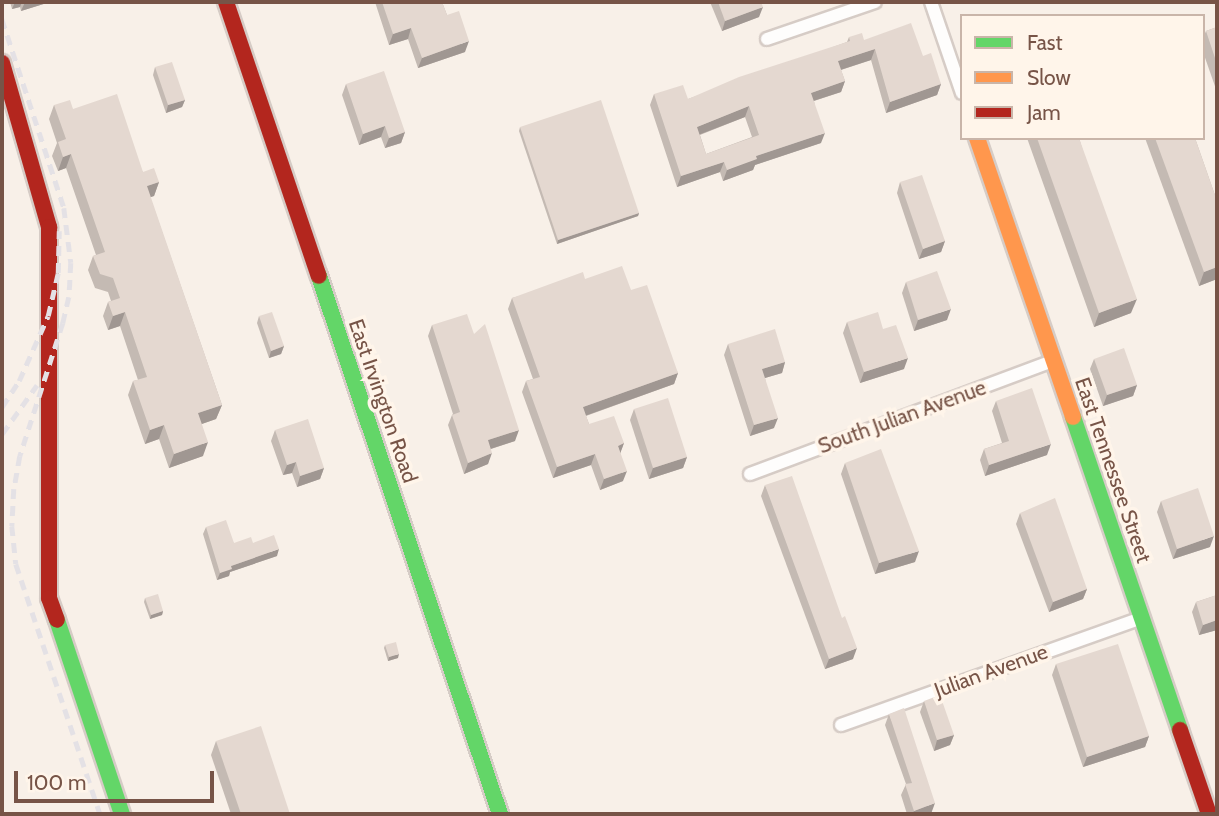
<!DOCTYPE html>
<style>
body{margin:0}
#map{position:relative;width:1219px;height:816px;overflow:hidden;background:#f8f0e8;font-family:Cabin,sans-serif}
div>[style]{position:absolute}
.roads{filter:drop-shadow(2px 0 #d6ccc6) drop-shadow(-2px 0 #d6ccc6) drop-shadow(0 2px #d6ccc6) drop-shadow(0 -2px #d6ccc6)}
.street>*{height:12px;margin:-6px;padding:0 6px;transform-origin:6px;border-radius:6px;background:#fefdfc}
.fast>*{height:16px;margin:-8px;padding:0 8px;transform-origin:8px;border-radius:8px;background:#63d668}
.slow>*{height:16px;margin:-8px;padding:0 8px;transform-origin:8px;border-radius:8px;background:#ff974d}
.jam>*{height:16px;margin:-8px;padding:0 8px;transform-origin:8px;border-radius:8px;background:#b3261e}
.rail>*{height:4.5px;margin-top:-2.25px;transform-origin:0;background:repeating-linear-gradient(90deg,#e4e1e5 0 10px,transparent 0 17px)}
.wall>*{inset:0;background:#c4bab3}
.shaded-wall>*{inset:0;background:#a09792}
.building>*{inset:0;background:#e4d8d0}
span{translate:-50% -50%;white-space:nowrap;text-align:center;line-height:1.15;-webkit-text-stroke:7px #fff5ea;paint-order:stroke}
.street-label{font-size:21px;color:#775447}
.frame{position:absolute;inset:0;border:4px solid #775447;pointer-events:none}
.legend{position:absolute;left:960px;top:14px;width:245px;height:126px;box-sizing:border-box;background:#fff5ea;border:2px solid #c9b5a9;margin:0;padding:9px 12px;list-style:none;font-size:21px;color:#775447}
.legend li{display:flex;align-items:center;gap:14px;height:35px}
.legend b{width:35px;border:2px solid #c9b5a9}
.scale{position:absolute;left:14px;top:771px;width:200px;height:32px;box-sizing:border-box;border:4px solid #775447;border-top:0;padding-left:9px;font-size:21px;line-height:24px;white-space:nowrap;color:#775447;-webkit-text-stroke:5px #fff5ea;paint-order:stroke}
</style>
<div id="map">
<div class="roads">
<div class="street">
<i style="left:931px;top:2px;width:96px;rotate:71.2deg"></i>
<i style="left:767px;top:39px;width:114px;rotate:-18.9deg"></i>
<i style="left:750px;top:474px;width:323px;rotate:-20.5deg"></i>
<i style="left:841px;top:725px;width:319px;rotate:-19.6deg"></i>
</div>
<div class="fast">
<i style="left:319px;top:276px;width:568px;rotate:71.41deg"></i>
<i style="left:1073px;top:417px;width:331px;rotate:71.1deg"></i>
<i style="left:57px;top:620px;width:205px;rotate:71.5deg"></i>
</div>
<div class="slow">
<i style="left:977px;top:138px;width:295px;rotate:71deg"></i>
</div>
<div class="jam">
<i style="left:226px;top:2px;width:289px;rotate:71.3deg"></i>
<i style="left:2px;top:63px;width:171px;rotate:74deg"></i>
<i style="left:49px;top:227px;width:371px;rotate:90deg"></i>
<i style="left:49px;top:598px;width:23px;rotate:70deg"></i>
<i style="left:1180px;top:730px;width:89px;rotate:71deg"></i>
</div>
</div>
<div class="rail">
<i style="left:2px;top:19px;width:199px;rotate:71.8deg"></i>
<i style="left:64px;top:208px;width:55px;rotate:82.7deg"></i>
<i style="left:71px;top:263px;width:34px;rotate:93deg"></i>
<i style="left:69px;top:297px;width:27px;rotate:103deg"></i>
<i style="left:63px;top:323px;width:140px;rotate:107.9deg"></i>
<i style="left:20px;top:456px;width:34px;rotate:100deg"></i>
<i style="left:14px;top:489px;width:37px;rotate:93deg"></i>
<i style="left:12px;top:526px;width:38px;rotate:84deg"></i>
<i style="left:16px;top:564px;width:264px;rotate:71.4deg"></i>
<i style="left:2px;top:407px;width:31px;rotate:-57deg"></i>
<i style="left:19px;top:381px;width:71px;rotate:-66deg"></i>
<i style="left:48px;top:316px;width:44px;rotate:-76.9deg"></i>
<i style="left:58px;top:273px;width:42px;rotate:-88.6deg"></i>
<i style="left:2px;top:434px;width:60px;rotate:-54.5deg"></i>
</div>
<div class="wall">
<i style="clip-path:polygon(10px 2px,50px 2px,21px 11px,20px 7px,12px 9px)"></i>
<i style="clip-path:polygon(375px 2px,442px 2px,447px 15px,465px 52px,418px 68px,408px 39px,389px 45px)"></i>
<i style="clip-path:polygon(710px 2px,761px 2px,759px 17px,722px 31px)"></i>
<i style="clip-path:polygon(1217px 27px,1217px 92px,1203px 52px,1203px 38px,1206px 31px)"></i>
<i style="clip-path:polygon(evenodd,849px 37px,864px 40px,923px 56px,941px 84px,937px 95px,886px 113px,871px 60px,841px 70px,845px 81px,841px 92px,814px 101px,821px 143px,755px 165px,753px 170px,723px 181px,720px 172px,677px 187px,650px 105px,654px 94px,688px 99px,847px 42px,849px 37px,745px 117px,752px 137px,706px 154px,700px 135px,745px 117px)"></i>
<i style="clip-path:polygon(155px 67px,185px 100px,182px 107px,166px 113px,153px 75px)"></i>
<i style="clip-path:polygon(346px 84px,405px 132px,401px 143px,385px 148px,381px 137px,359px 145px,342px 95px)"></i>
<i style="clip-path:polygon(54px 105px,73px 109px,143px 172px,159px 182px,154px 196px,150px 197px,222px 405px,216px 419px,202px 424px,203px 456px,169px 468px,159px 439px,145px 444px,128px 395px,133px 381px,138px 380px,120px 326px,108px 330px,103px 316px,108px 302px,111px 301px,108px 292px,95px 288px,88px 270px,93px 256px,96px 255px,66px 168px,58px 171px,52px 156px,57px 143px,49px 119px)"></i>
<i style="clip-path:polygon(520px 127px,639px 213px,638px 216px,557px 244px,519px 131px)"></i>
<i style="clip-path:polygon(1027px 138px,1079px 138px,1131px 313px,1094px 327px)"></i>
<i style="clip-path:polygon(1145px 138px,1195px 138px,1217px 201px,1217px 279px,1199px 286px)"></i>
<i style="clip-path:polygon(900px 182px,945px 241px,941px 252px,919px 259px,897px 193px)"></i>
<i style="clip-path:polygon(585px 279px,631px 290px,678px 373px,674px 384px,586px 416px,589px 424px,624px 443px,620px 453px,623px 481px,600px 490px,591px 465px,553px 478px,522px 392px,526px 381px,533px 379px,508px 309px,512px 298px)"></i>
<i style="clip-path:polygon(906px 282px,947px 320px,914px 331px,902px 293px)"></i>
<i style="clip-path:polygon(259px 316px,284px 346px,281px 354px,269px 358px,257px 323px)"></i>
<i style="clip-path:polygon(847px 322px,904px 369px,860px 383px,843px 333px)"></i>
<i style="clip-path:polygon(432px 325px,474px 334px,515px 441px,491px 449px,488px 464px,464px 474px,448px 425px,452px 415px,453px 414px,428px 336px)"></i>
<i style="clip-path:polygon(728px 344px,785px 362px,782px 373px,765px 378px,774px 428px,750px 436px,724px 355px)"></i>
<i style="clip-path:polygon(1094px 359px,1137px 385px,1133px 396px,1103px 406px,1090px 369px)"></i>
<i style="clip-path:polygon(996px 401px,1047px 455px,985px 476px,980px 460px,984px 449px,1002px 443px,992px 411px)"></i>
<i style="clip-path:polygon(634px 409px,687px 457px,683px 468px,649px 479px,630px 420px)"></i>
<i style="clip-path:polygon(275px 430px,324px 468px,320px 479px,297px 487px,292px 473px,283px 475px,271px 441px)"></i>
<i style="clip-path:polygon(845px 463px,915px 562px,875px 574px,841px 474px)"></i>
<i style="clip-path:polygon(765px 485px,853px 659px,825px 669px,761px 496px)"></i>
<i style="clip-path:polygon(1161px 501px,1210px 547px,1173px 559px,1157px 512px)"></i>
<i style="clip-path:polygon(1020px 513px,1087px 589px,1083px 599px,1049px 612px,1016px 524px)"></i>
<i style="clip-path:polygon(206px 527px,234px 543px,253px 543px,277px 556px,230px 572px,229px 576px,217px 580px,203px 534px)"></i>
<i style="clip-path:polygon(1217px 595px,1217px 630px,1199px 635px,1192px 612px,1196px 602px)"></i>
<i style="clip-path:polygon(145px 598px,163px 611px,162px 615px,150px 619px,144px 602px)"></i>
<i style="clip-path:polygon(385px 645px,398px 658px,388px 661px,384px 648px)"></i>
<i style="clip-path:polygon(1056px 664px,1149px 736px,1145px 747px,1083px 767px,1052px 675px)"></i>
<i style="clip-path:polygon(924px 701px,954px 735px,950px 745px,934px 751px,920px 712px)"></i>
<i style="clip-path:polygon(889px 714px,931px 814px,907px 814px,901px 795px,906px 784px,885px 725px)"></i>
<i style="clip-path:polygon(216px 741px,290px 814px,231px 814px,211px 755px)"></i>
</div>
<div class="shaded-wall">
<i style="clip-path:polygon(15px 2px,22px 2px,20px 7px,12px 9px)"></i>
<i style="clip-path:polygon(25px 2px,50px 2px,21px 11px)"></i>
<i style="clip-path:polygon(763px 7px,759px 17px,722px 31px,725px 21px)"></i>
<i style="clip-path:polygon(411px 28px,408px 39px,389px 45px,393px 34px)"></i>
<i style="clip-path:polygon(469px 41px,465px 52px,418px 68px,422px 58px)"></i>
<i style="clip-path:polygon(875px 49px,871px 60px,834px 72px,838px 61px)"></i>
<i style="clip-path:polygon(845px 81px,841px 92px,807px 103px,811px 93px)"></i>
<i style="clip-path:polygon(941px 84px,937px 95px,886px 113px,890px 102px)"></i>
<i style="clip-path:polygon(185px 100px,182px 107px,166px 113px,168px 105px)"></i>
<i style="clip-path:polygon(749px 106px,745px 117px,693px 137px,697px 127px)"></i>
<i style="clip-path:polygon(385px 126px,381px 137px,359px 145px,363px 134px)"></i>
<i style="clip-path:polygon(405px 132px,401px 143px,385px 148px,389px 138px)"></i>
<i style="clip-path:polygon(825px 133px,821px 143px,755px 165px,753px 170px,723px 181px,727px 170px,756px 156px)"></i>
<i style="clip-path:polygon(71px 154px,66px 168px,58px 171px,63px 157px)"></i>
<i style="clip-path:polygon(724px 162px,720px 172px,677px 187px,681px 176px)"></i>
<i style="clip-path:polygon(159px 182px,154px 196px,142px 200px,147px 186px)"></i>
<i style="clip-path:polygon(639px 213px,638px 216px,557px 244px,558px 240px)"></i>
<i style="clip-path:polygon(945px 241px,941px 252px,919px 259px,923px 249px)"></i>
<i style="clip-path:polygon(1217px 267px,1217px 279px,1199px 286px,1204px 272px)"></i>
<i style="clip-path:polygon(1137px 299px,1131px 313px,1094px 327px,1099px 313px)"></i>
<i style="clip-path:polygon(951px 309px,947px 320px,914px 331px,918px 320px)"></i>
<i style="clip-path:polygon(125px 312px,120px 326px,108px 330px,113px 316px)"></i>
<i style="clip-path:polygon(284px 346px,281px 354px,269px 358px,271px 351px)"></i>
<i style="clip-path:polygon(908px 358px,904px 369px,860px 383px,864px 372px)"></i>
<i style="clip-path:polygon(785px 362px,782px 373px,758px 380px,762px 369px)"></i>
<i style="clip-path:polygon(678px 373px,674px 384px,579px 418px,583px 407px)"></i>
<i style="clip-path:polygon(1137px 385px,1133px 396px,1103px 406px,1107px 395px)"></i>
<i style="clip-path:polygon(222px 405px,216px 419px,193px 427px,198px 413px)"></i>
<i style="clip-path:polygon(778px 418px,774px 428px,750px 436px,754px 425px)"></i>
<i style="clip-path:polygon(164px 425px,159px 439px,145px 444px,150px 430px)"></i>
<i style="clip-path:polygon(519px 430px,515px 441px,484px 451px,488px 440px)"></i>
<i style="clip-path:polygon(208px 442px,203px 456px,169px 468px,174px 454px)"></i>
<i style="clip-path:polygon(624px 443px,620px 454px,618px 446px)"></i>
<i style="clip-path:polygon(1051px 444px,1047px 455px,985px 476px,989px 465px)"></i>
<i style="clip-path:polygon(492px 453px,488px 464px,464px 474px,468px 463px)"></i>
<i style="clip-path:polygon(595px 454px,591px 465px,553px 478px,557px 467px)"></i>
<i style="clip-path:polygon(687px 457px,683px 468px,649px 479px,653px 468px)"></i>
<i style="clip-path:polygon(296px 462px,292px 473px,283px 475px,287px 465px)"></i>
<i style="clip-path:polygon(324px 468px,320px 479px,297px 487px,300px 476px)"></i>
<i style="clip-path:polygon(627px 471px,623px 481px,600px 490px,604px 479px)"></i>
<i style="clip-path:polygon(1214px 536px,1210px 547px,1173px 559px,1177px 549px)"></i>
<i style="clip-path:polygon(279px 549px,277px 556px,230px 572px,229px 576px,217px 580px,220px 573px,231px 566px)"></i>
<i style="clip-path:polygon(919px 551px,915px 562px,875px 574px,879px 563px)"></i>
<i style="clip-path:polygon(1087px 589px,1083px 599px,1049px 612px,1053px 602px)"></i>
<i style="clip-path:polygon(163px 611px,162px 615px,150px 619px,151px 615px)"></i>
<i style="clip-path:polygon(1217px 620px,1217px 630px,1199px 635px,1203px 625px)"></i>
<i style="clip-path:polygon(857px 648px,853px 659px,825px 669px,829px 659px)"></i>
<i style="clip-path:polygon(399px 654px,398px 658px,388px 661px,389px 657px)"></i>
<i style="clip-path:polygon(954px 735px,950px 745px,934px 751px,937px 740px)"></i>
<i style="clip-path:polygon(1149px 736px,1145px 747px,1083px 767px,1087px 757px)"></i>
<i style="clip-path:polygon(935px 803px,931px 814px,912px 814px,914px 811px)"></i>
</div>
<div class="building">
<i style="clip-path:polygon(382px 2px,442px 2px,447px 15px,459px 11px,469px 41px,422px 58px,411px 28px,393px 34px)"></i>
<i style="clip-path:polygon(718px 2px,761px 2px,763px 7px,725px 21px)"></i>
<i style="clip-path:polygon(evenodd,911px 23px,923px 56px,931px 53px,941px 84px,890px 102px,875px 49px,838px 61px,845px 81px,811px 93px,825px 133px,756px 156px,757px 159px,727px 170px,724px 162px,681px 176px,654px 94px,683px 85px,688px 99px,739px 77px,850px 41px,849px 37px,862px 33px,864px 40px,911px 23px,749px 106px,759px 135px,706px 154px,697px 127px,749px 106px)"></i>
<i style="clip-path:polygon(1217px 27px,1217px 64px,1206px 31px)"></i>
<i style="clip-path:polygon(172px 62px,185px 100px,168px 105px,155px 67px)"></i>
<i style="clip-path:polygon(384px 71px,405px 132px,389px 138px,385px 126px,363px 134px,346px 84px)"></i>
<i style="clip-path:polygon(117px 94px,143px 172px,154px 168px,159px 182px,147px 186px,222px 405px,198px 413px,208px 442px,174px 454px,164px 425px,150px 430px,133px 381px,147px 377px,125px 312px,113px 316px,108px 302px,120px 298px,113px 278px,100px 274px,93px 256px,105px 252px,71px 154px,63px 157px,58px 142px,66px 139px,54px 105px,70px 100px,73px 109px)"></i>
<i style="clip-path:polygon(601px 100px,639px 213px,558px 240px,520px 127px)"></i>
<i style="clip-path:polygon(1037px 138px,1079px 138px,1137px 299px,1099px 313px)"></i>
<i style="clip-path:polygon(1155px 138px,1195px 138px,1217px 201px,1217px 267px,1204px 272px)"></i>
<i style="clip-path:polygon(922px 175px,945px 241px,923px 249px,900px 182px)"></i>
<i style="clip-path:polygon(622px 266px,631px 290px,647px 285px,678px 373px,583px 407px,589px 424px,614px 416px,624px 443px,618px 446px,627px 471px,604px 479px,595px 454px,557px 467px,526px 381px,540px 377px,512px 298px,583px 272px,585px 279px)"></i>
<i style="clip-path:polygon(937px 271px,951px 309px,918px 320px,906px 282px)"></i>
<i style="clip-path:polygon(272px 312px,284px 346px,271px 351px,259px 316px)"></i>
<i style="clip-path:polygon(878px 312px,883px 329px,896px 325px,908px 358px,864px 372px,847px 322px)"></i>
<i style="clip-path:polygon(467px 314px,474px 334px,485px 324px,519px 430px,488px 440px,492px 453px,468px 463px,452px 415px,460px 412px,432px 325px)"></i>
<i style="clip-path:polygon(775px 329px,785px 362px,762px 369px,778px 418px,754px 425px,728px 344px)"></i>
<i style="clip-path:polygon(1124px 348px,1137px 385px,1107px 395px,1094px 359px)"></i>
<i style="clip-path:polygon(1032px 388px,1051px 444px,989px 465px,984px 449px,1009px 441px,996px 401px)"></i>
<i style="clip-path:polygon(668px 398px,687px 457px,653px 468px,634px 409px)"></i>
<i style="clip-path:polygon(308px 419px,324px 468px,300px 476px,296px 462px,287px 465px,275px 430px)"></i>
<i style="clip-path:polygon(881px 449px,919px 551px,879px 563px,845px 463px)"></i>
<i style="clip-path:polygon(792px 476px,842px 618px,845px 616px,857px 648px,829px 659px,765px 485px)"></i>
<i style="clip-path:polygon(1198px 488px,1214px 536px,1177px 549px,1161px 501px)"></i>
<i style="clip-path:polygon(1055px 498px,1087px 589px,1053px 602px,1020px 513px)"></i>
<i style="clip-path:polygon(226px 520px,234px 543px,251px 537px,253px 543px,274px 535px,279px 549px,231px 566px,232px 569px,220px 573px,206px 527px)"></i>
<i style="clip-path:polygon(158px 594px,163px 611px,151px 615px,145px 598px)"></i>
<i style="clip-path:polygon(1217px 595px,1217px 620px,1203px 625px,1196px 602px)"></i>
<i style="clip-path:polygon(396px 642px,399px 654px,389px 657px,385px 645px)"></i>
<i style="clip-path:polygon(1118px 644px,1149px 736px,1087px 757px,1056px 664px)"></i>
<i style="clip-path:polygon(940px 695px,954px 735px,937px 740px,924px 701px)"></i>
<i style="clip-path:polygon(904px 708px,935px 803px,914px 811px,905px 784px,912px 783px,889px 714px)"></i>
<i style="clip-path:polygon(261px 726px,290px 814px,241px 814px,216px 741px)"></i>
</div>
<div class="street-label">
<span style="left:383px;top:401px;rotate:71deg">East Irvington Road</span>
<span style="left:902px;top:417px;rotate:-20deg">South Julian Avenue</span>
<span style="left:1113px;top:470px;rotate:71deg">East Tennessee Street</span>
<span style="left:991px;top:671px;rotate:-20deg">Julian Avenue</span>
</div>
<div class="frame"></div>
<ul class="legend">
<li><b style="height:9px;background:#63d668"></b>Fast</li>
<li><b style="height:9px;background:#ff974d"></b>Slow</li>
<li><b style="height:9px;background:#b3261e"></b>Jam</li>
</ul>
<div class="scale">100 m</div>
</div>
